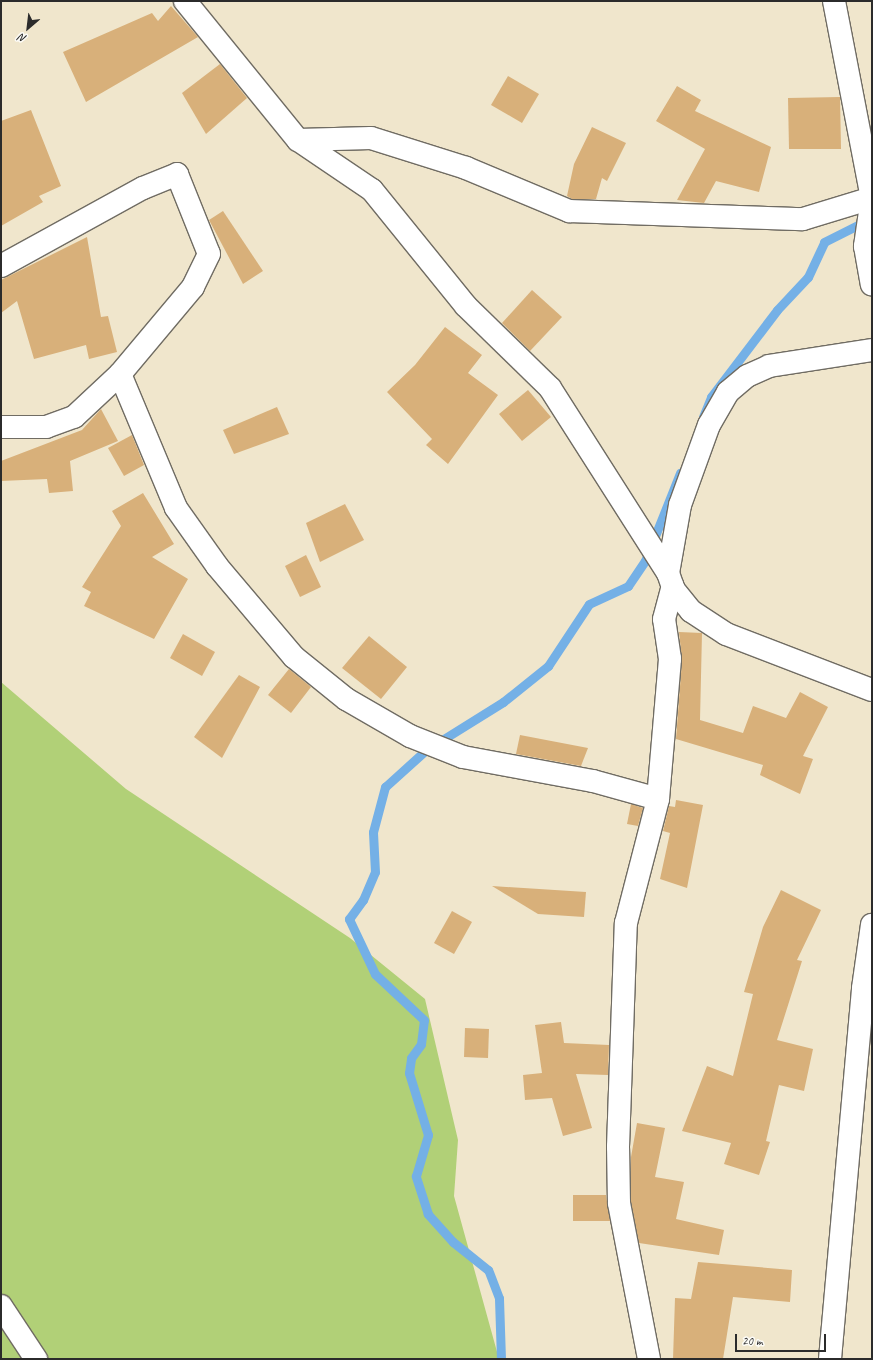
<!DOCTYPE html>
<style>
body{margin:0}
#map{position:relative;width:873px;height:1360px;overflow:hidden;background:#f0e6cc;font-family:Caveat,sans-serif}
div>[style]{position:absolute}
.green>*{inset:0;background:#b1d077}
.stream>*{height:9px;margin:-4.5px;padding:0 4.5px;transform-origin:4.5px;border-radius:4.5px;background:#74b0e6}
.building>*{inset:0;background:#d8b07a}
.roads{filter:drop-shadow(1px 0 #706c63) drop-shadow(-1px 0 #706c63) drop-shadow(0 1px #706c63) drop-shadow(0 -1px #706c63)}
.minor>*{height:22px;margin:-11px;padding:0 11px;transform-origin:11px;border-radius:11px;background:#fff}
.tertiary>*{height:22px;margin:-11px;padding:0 11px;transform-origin:11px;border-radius:11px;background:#fff}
span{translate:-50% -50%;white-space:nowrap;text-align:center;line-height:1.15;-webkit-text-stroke:3px #fdfcf7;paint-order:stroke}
.frame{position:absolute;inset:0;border:2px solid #2b2b2b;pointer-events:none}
.north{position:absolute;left:8px;top:8px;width:40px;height:40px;-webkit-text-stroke:3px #fdfcf7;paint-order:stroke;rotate:208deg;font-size:11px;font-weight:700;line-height:16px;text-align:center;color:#2b2b2b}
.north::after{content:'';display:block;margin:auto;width:14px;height:18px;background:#2b2b2b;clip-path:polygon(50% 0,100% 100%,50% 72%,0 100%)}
.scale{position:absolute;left:735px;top:1334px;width:91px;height:18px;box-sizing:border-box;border:2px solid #2b2b2b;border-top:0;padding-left:5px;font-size:12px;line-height:14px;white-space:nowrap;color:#2b2b2b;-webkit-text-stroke:3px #fdfcf7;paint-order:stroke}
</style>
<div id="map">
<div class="green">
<i style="clip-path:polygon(1px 682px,126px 789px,350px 938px,425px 999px,458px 1140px,454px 1196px,499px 1359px,1px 1359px)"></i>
</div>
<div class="stream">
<i style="left:703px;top:417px;width:22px;rotate:-68deg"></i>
<i style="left:711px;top:397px;width:109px;rotate:-52.8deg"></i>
<i style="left:777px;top:310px;width:45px;rotate:-46.8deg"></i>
<i style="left:808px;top:277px;width:38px;rotate:-65deg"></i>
<i style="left:824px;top:242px;width:49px;rotate:-26.6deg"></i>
<i style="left:501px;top:1359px;width:61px;rotate:-91.9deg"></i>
<i style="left:499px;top:1298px;width:30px;rotate:-111deg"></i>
<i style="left:488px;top:1270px;width:45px;rotate:-141.3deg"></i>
<i style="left:453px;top:1242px;width:38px;rotate:-132deg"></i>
<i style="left:428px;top:1214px;width:40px;rotate:-108deg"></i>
<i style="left:416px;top:1176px;width:43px;rotate:-73.7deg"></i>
<i style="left:428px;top:1135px;width:65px;rotate:-107deg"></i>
<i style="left:409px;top:1073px;width:15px;rotate:-82deg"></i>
<i style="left:411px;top:1058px;width:17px;rotate:-54deg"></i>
<i style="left:421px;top:1044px;width:24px;rotate:-83deg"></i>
<i style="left:424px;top:1020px;width:67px;rotate:-136.8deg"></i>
<i style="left:375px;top:974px;width:61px;rotate:-115.3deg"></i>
<i style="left:349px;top:919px;width:24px;rotate:-54deg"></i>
<i style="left:363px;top:900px;width:30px;rotate:-67deg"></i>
<i style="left:375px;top:872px;width:40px;rotate:-92.9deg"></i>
<i style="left:373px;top:832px;width:47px;rotate:-75.1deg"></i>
<i style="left:385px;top:787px;width:55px;rotate:-42.1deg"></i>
<i style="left:426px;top:750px;width:91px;rotate:-31.9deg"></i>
<i style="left:503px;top:702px;width:58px;rotate:-38.7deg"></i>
<i style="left:548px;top:666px;width:74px;rotate:-56.5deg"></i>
<i style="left:589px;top:604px;width:43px;rotate:-24.8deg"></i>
<i style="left:628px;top:586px;width:30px;rotate:-56deg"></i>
<i style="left:645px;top:561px;width:95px;rotate:-68.3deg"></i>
</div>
<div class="building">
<i style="clip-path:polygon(171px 6px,198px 37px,86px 102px,63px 52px,152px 13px,158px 21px)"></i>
<i style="clip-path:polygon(220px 64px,247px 98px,206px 134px,182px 93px)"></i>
<i style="clip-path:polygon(508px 76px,539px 94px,522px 123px,491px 105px)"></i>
<i style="clip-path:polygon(677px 86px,701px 100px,695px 111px,771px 147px,759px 192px,716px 181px,704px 203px,677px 200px,705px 149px,656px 121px)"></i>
<i style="clip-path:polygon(840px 97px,841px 149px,789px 149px,788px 98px)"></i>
<i style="clip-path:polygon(31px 110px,61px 186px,39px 196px,43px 202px,1px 226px,1px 121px)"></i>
<i style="clip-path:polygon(592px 127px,626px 143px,607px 181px,602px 178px,596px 199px,572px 199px,567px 196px,574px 164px)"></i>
<i style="clip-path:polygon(223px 211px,263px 271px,243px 284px,209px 220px)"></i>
<i style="clip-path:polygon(87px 237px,101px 317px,108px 316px,117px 352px,89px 359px,86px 345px,34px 359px,17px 301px,1px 313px,1px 280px)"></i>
<i style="clip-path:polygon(532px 290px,562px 317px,530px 351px,502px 323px)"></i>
<i style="clip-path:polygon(445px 327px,482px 355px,468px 373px,498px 395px,448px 464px,426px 445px,432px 439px,387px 392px,415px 365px)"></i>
<i style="clip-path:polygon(528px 390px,551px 417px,522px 441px,499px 414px)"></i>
<i style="clip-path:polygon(277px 407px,289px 434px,234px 454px,223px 430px)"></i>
<i style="clip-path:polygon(101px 409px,118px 441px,70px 461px,73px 491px,49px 493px,47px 479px,1px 481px,1px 461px,82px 430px)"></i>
<i style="clip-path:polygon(132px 435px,144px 465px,124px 476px,108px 448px)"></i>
<i style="clip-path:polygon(143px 493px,174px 544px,152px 557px,188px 579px,154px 639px,84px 606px,91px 592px,82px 587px,121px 526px,112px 511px)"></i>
<i style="clip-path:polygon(345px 504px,364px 540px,320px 562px,306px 523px)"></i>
<i style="clip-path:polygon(306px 555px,321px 587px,300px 597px,285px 566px)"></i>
<i style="clip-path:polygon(679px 632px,702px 633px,700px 720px,743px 733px,753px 706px,786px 718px,800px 692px,828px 707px,803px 756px,813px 759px,800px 794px,760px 775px,763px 765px,676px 739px,682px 660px)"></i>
<i style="clip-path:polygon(183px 634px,215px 652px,202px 676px,170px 658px)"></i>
<i style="clip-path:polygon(369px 636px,407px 667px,381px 699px,342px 668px)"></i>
<i style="clip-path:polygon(289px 669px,311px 687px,291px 713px,268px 695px)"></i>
<i style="clip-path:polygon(239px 675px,260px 687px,222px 758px,194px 737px)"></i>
<i style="clip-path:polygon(520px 735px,588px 748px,581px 766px,516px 754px)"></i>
<i style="clip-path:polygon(676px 800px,703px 805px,687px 888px,660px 879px,670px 833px,663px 831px,669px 806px,675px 807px)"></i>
<i style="clip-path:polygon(631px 804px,643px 808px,638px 826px,627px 824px)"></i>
<i style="clip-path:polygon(492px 886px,586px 892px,584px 917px,538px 914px)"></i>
<i style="clip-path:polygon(781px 890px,821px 910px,797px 960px,802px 961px,777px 1040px,813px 1049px,804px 1091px,779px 1085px,766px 1141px,770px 1142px,759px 1175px,724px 1164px,731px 1143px,682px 1131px,707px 1066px,733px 1076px,753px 994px,744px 992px,763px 927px)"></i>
<i style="clip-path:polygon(452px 911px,472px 922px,454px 954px,434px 943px)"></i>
<i style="clip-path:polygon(561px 1022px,564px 1043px,609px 1045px,608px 1075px,576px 1074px,592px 1128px,563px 1136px,552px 1098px,525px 1100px,523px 1075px,542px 1073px,535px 1025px)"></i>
<i style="clip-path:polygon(465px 1028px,489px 1029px,488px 1058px,464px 1057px)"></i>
<i style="clip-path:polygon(637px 1123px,665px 1128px,655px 1177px,684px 1182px,676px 1219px,724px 1230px,719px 1255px,639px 1243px,631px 1202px,631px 1157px)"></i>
<i style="clip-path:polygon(573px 1195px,606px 1195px,610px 1221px,573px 1221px)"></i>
<i style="clip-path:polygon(698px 1262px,792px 1270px,790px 1302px,733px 1297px,723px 1359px,673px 1359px,675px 1298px,691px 1299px)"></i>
</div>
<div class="roads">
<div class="minor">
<i style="left:185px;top:1px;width:179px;rotate:50.9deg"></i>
<i style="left:298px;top:140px;width:89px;rotate:34deg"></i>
<i style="left:372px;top:190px;width:149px;rotate:51deg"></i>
<i style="left:466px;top:306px;width:117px;rotate:44.3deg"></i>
<i style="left:550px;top:388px;width:219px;rotate:57.5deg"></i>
<i style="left:668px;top:573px;width:18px;rotate:71deg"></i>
<i style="left:674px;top:590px;width:27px;rotate:51deg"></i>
<i style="left:691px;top:611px;width:42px;rotate:33.3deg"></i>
<i style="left:726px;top:634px;width:156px;rotate:21deg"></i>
<i style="left:298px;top:140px;width:73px;rotate:-1.6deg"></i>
<i style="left:371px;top:138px;width:100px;rotate:17.5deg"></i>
<i style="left:466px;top:168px;width:112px;rotate:22.7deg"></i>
<i style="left:569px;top:211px;width:234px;rotate:2deg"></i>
<i style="left:803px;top:219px;width:72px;rotate:-16.9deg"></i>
<i style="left:1px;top:266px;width:162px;rotate:-28.8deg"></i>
<i style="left:143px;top:188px;width:37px;rotate:-22deg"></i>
<i style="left:177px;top:174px;width:86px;rotate:68.2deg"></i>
<i style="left:209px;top:254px;width:37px;rotate:116deg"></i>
<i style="left:193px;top:287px;width:114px;rotate:130deg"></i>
<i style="left:120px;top:374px;width:145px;rotate:67.3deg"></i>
<i style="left:176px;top:508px;width:71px;rotate:54.7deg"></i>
<i style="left:217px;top:566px;width:119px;rotate:49.8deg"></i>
<i style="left:294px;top:657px;width:67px;rotate:38.9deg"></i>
<i style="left:346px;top:699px;width:74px;rotate:30deg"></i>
<i style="left:410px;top:736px;width:57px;rotate:21.6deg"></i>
<i style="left:463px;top:757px;width:132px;rotate:10.5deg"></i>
<i style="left:593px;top:781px;width:67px;rotate:15.5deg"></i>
<i style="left:1px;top:427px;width:45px"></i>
<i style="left:46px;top:427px;width:30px;rotate:-20deg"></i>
<i style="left:74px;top:417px;width:63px;rotate:-43.1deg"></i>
<i style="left:668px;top:573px;width:69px;rotate:-80deg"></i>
<i style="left:680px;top:505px;width:85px;rotate:-70.1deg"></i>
<i style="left:709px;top:425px;width:38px;rotate:-60deg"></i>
<i style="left:728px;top:392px;width:25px;rotate:-40deg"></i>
<i style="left:747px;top:376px;width:24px;rotate:-24deg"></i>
<i style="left:769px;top:366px;width:104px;rotate:-8.8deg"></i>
<i style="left:1px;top:1306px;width:64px;rotate:56.6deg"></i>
<i style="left:649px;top:1359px;width:159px;rotate:-100.9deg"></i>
<i style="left:619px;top:1203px;width:56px;rotate:-91deg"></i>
<i style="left:618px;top:1147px;width:224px;rotate:-88deg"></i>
<i style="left:626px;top:923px;width:128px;rotate:-75.5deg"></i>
<i style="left:658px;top:799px;width:141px;rotate:-85.1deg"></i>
<i style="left:670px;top:659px;width:40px;rotate:-98.5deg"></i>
<i style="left:664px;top:619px;width:34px;rotate:-75deg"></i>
</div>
<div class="tertiary">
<i style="left:834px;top:1px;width:201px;rotate:79.1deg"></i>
<i style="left:872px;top:198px;width:49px;rotate:98.3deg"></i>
<i style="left:865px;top:246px;width:39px;rotate:80deg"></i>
<i style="left:830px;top:1359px;width:372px;rotate:-84.9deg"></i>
<i style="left:863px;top:988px;width:64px;rotate:-81.9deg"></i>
</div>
</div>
<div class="frame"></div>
<div class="north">N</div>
<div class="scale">20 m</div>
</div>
